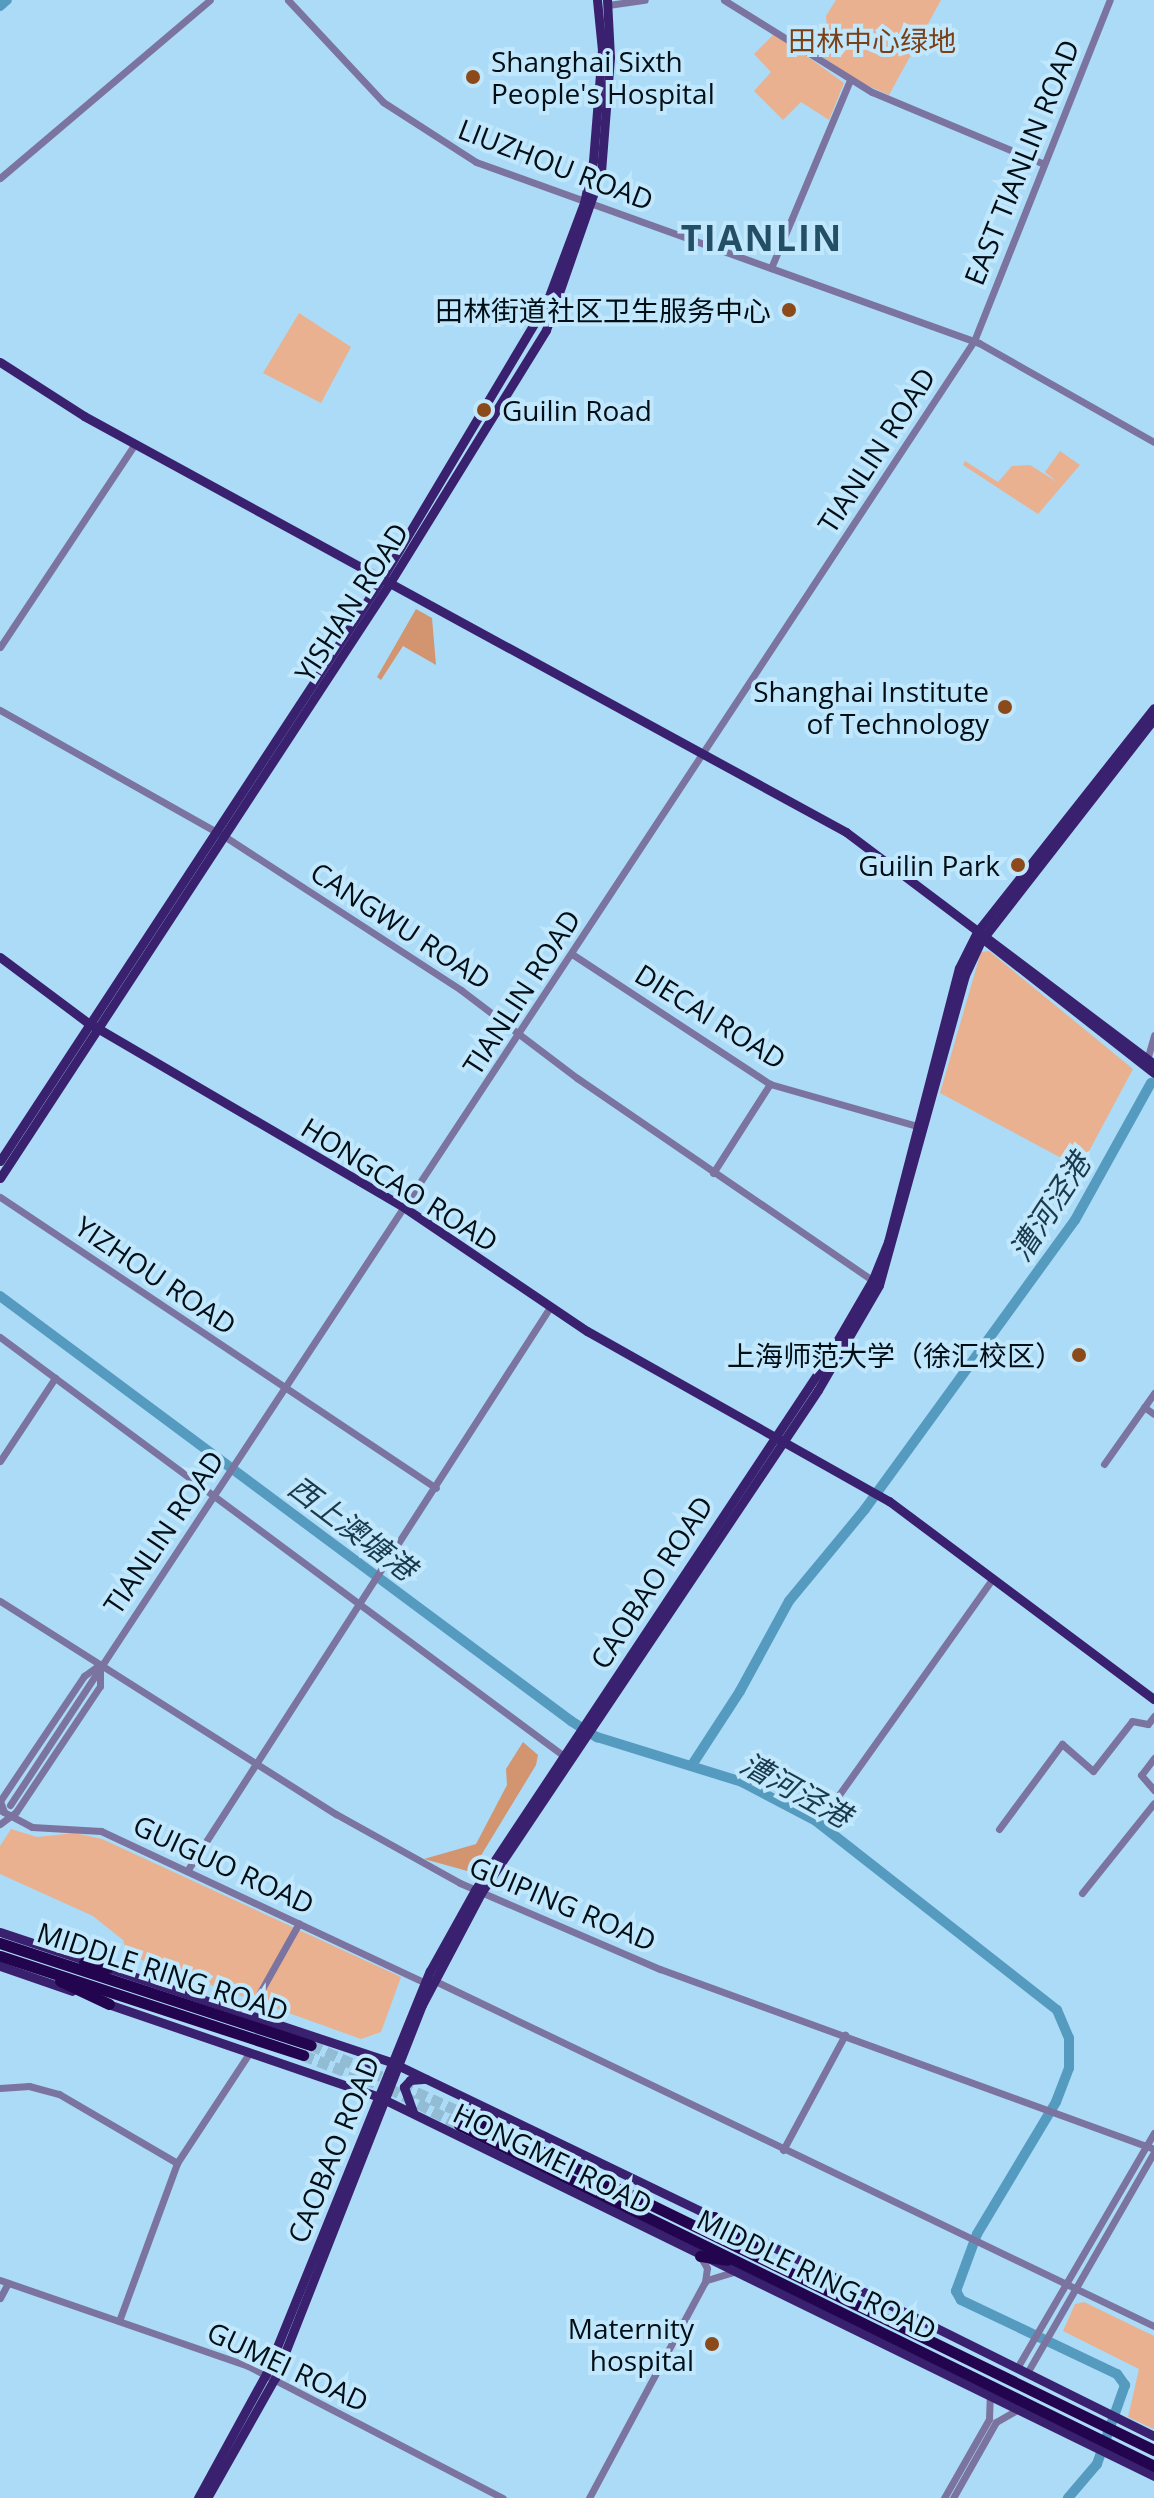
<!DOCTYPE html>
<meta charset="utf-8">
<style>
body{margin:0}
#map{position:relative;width:1154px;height:2498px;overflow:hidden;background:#abdbf6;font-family:"Open Sans","Noto Sans SC",sans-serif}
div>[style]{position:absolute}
.green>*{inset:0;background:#e9b18f}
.forest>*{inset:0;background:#d29570}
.river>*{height:10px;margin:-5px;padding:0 5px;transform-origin:5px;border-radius:5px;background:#559bbf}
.highway-tunnel>*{height:11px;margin-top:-5.5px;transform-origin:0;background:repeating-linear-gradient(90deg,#91bcd4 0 11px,transparent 0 16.5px)}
.minor>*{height:7px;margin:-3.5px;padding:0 3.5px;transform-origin:3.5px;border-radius:3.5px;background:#7c74a0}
.major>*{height:9px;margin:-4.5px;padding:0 4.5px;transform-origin:4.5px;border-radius:4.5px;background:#3a216f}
.highway>*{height:11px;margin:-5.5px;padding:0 5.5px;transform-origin:5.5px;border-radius:5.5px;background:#23054f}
.dots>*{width:22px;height:22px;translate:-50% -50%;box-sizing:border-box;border:4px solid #c1e7fc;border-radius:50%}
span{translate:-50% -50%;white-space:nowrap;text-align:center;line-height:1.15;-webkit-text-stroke:8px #c1e7fc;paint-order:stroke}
.park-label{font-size:28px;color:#7a4118}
.poi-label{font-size:28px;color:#000e16}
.left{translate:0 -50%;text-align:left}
.right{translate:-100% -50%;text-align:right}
.street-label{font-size:28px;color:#000e16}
.water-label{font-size:30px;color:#1a3a4b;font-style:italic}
.district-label{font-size:36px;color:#224f65;font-weight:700;letter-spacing:2px}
</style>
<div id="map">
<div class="green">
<i style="clip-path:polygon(836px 0,941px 0,889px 95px,857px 81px,810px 48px,828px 38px,826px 16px)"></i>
<i style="clip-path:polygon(775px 33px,844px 83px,829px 120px,801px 102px,783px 120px,754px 91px,771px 72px,754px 54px)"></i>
<i style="clip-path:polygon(299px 313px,351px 347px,321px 403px,263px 373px)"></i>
<i style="clip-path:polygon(1060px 451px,1080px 465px,1038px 514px,963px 465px,965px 461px,998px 482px,1012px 466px,1030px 465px,1057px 482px,1045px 472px)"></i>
<i style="clip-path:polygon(989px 951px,1133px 1069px,1080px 1168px,940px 1093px,981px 952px)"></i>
<i style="clip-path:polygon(11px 1829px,37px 1837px,75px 1833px,102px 1839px,401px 1977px,381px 2032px,361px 2039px,128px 1955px,123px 1940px,93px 1916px,0 1874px,0 1846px)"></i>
<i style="clip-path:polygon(1084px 2302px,1154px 2336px,1154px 2429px,1128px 2417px,1139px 2369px,1063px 2331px,1075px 2304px)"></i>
</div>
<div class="forest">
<i style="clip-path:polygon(416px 609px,432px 618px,436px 665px,403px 646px,381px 680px,377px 677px)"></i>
<i style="clip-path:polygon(523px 1742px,538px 1755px,536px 1765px,471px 1872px,424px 1859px,476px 1844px,507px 1785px,506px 1769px)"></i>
</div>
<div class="river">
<i style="left:0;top:6px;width:9px;rotate:-41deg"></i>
<i style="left:0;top:1296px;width:712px;rotate:36.66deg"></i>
<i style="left:571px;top:1721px;width:31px;rotate:32deg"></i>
<i style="left:597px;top:1737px;width:152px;rotate:17.2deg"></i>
<i style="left:742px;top:1782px;width:84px;rotate:27.8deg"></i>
<i style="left:816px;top:1821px;width:306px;rotate:38.1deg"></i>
<i style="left:1057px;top:2010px;width:30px;rotate:67deg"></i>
<i style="left:1069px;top:2038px;width:30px;rotate:90deg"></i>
<i style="left:1069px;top:2068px;width:36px;rotate:111deg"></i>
<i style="left:1056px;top:2102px;width:154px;rotate:120.9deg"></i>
<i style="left:977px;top:2234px;width:61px;rotate:110.2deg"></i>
<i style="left:956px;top:2291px;width:10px;rotate:61deg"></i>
<i style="left:961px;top:2300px;width:173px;rotate:25.4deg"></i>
<i style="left:1117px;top:2374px;width:14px;rotate:54deg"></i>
<i style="left:1125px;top:2385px;width:84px;rotate:109.5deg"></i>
<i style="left:1097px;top:2464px;width:45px;rotate:130.5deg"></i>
<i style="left:692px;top:1765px;width:88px;rotate:-57deg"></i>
<i style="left:740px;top:1691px;width:102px;rotate:-61.4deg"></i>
<i style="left:789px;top:1601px;width:119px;rotate:-50.4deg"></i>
<i style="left:865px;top:1509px;width:357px;rotate:-54deg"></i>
<i style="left:1075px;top:1220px;width:157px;rotate:-61deg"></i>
</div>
<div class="highway-tunnel">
<i style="left:311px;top:2045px;width:169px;rotate:24.1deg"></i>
<i style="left:303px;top:2055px;width:92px;rotate:21deg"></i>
<i style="left:389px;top:2088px;width:79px;rotate:27.9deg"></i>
</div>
<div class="minor">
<i style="left:288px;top:0;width:139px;rotate:47deg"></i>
<i style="left:383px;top:102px;width:111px;rotate:32.8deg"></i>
<i style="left:476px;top:162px;width:535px;rotate:19.79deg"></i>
<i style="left:979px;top:343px;width:201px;rotate:29.5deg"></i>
<i style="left:724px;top:0;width:174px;rotate:31.9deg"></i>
<i style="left:872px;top:92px;width:186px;rotate:22.7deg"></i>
<i style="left:608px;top:5px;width:37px;rotate:-8deg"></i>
<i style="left:0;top:178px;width:275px;rotate:-40.3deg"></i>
<i style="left:771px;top:268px;width:204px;rotate:-67.2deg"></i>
<i style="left:0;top:647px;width:244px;rotate:-56.4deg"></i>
<i style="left:0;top:710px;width:257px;rotate:29.4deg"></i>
<i style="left:224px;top:836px;width:283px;rotate:33deg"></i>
<i style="left:461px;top:990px;width:146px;rotate:37.2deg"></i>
<i style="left:577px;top:1078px;width:360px;rotate:34.4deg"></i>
<i style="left:572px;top:954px;width:237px;rotate:33.3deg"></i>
<i style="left:770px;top:1084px;width:157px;rotate:15.9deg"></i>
<i style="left:1147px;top:1060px;width:26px;rotate:-74deg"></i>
<i style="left:713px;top:1173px;width:106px;rotate:-57.4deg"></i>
<i style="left:0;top:1197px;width:524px;rotate:33.72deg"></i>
<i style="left:0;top:1337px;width:708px;rotate:36.61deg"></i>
<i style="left:1144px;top:1407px;width:12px;rotate:35deg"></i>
<i style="left:0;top:1461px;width:100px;rotate:-56.5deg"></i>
<i style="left:1104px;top:1464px;width:87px;rotate:-54.8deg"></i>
<i style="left:0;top:1601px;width:398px;rotate:32.4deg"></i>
<i style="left:336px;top:1814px;width:142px;rotate:29.1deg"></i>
<i style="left:460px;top:1883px;width:218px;rotate:23.3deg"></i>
<i style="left:660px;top:1969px;width:526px;rotate:20.02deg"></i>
<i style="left:1154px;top:1758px;width:21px;rotate:127deg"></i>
<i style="left:1141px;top:1775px;width:20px;rotate:49deg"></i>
<i style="left:10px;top:1805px;width:1753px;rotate:-56.64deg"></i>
<i style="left:974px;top:341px;width:367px;rotate:-68.3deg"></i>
<i style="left:0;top:1810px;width:36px;rotate:28deg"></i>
<i style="left:32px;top:1827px;width:69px;rotate:3.3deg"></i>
<i style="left:101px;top:1831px;width:357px;rotate:25.1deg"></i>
<i style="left:4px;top:1812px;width:12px;rotate:-110deg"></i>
<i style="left:0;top:1801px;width:151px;rotate:-56.1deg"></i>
<i style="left:84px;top:1676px;width:14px;rotate:-36deg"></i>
<i style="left:826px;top:1813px;width:287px;rotate:-54.6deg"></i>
<i style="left:0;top:1824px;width:20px;rotate:-37deg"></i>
<i style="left:16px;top:1812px;width:151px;rotate:-56.3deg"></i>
<i style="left:100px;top:1686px;width:19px;rotate:-90deg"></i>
<i style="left:999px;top:1829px;width:106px;rotate:-53.5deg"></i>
<i style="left:1062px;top:1744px;width:41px;rotate:41.1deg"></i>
<i style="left:1093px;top:1771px;width:63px;rotate:-52deg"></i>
<i style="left:1132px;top:1721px;width:16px;rotate:11deg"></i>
<i style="left:1148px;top:1724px;width:10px;rotate:-53deg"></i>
<i style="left:187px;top:1871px;width:671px;rotate:-57.23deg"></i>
<i style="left:1082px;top:1893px;width:115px;rotate:-51.3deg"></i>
<i style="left:433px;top:1980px;width:800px;rotate:25.64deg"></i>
<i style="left:248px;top:2014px;width:104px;rotate:-60.7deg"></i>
<i style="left:0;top:2088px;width:29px;rotate:-4deg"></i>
<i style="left:29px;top:2086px;width:31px;rotate:15deg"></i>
<i style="left:59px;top:2094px;width:137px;rotate:30.3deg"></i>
<i style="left:783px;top:2150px;width:131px;rotate:-61.7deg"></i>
<i style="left:0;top:2280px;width:262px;rotate:19.1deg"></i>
<i style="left:248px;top:2366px;width:287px;rotate:27.4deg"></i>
<i style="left:707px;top:2280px;width:27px;rotate:-17deg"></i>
<i style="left:0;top:2298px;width:17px;rotate:-62deg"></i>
<i style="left:119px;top:2321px;width:168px;rotate:-69.8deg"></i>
<i style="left:177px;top:2163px;width:133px;rotate:-56.7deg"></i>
<i style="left:1017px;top:2368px;width:272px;rotate:-59.8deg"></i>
<i style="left:1027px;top:2373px;width:255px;rotate:-60.1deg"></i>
<i style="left:589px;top:2498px;width:245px;rotate:-61.8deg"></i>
<i style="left:705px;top:2282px;width:14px;rotate:-82deg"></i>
<i style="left:707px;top:2268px;width:14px;rotate:-120deg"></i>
<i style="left:944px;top:2498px;width:91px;rotate:-60.3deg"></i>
<i style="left:989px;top:2419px;width:23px;rotate:-88deg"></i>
<i style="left:953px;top:2498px;width:87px;rotate:-60.5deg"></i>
<i style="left:996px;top:2422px;width:24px;rotate:-30deg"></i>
</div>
<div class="major">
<i style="left:0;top:362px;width:100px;rotate:32.7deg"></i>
<i style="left:84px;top:416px;width:868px;rotate:28.63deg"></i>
<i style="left:846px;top:832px;width:386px;rotate:37deg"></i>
<i style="left:978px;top:935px;width:224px;rotate:38.1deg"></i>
<i style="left:0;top:957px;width:109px;rotate:36.8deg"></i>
<i style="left:87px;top:1022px;width:368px;rotate:30.3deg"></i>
<i style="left:405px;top:1208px;width:220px;rotate:34.1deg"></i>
<i style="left:587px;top:1331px;width:347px;rotate:29.4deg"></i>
<i style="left:889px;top:1501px;width:331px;rotate:36.8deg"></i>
<i style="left:0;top:1161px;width:698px;rotate:-56.74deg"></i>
<i style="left:383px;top:577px;width:318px;rotate:-59.2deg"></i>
<i style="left:546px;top:304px;width:108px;rotate:-69.4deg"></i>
<i style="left:584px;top:203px;width:43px;rotate:-77.9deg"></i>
<i style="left:593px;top:161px;width:111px;rotate:-85.4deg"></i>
<i style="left:602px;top:50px;width:50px;rotate:-95.7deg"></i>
<i style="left:0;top:1178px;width:714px;rotate:-56.78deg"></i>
<i style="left:391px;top:581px;width:295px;rotate:-58.3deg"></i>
<i style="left:546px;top:330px;width:167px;rotate:-70.8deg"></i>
<i style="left:601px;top:172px;width:115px;rotate:-85.5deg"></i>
<i style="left:610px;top:57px;width:57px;rotate:-93deg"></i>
<i style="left:0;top:1932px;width:412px;rotate:18.4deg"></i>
<i style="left:391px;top:2062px;width:365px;rotate:25.7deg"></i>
<i style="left:0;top:1966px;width:76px;rotate:19.1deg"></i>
<i style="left:105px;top:2003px;width:287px;rotate:18.9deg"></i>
<i style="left:377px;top:2096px;width:865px;rotate:26.06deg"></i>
<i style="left:350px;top:2086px;width:27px;rotate:-31deg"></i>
<i style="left:373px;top:2072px;width:20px;rotate:-117deg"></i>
<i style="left:413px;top:2112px;width:27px;rotate:-110deg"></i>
<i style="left:404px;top:2087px;width:9px;rotate:-49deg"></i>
<i style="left:410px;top:2080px;width:16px;rotate:-4deg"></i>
<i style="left:733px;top:2227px;width:470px;rotate:26.4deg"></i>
<i style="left:198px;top:2498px;width:141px;rotate:-61.3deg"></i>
<i style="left:266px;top:2374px;width:435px;rotate:-67.9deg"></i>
<i style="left:430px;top:1971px;width:93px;rotate:-60.9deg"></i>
<i style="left:475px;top:1890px;width:628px;rotate:-56.44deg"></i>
<i style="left:822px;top:1367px;width:102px;rotate:-59.9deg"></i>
<i style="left:873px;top:1279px;width:40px;rotate:-68deg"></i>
<i style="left:888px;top:1242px;width:283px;rotate:-75.5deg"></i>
<i style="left:959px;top:968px;width:40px;rotate:-63.4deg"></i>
<i style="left:977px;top:932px;width:285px;rotate:-51.7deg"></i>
<i style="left:207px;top:2498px;width:138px;rotate:-60.5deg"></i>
<i style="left:275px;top:2378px;width:401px;rotate:-68.5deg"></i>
<i style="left:422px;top:2005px;width:127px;rotate:-62.2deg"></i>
<i style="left:481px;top:1893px;width:605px;rotate:-56.18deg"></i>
<i style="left:818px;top:1390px;width:121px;rotate:-59.8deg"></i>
<i style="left:879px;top:1285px;width:322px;rotate:-74.5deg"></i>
<i style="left:965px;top:975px;width:38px;rotate:-65deg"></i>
<i style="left:981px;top:941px;width:281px;rotate:-52.1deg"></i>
</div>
<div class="highway">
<i style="left:0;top:1943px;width:327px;rotate:18.2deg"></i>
<i style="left:0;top:1956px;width:319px;rotate:18.1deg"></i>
<i style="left:84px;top:1963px;width:24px;rotate:12deg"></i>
<i style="left:60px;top:1981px;width:54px;rotate:25.1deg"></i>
<i style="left:465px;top:2114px;width:767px;rotate:26deg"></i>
<i style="left:459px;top:2125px;width:774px;rotate:26.13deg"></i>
<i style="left:714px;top:2217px;width:62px;rotate:36.5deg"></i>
<i style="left:700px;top:2256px;width:27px;rotate:8deg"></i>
</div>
<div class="dots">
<i style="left:473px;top:77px;background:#8c4919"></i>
<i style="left:789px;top:310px;background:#8c4919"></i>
<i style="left:484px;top:410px;background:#8c4919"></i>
<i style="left:1005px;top:707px;background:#8c4919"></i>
<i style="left:1018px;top:865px;background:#8c4919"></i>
<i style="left:1079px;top:1355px;background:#8c4919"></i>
<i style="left:712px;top:2344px;background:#8c4919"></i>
</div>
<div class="park-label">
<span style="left:872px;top:40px">田林中心绿地</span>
</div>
<div class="poi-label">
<span class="left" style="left:491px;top:77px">Shanghai Sixth<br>People's Hospital</span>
<span class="right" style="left:771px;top:310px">田林街道社区卫生服务中心</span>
<span class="left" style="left:502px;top:410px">Guilin Road</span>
<span class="right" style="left:989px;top:707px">Shanghai Institute<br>of Technology</span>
<span class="right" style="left:1000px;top:865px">Guilin Park</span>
<span class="right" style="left:1063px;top:1355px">上海师范大学（徐汇校区）</span>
<span class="right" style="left:694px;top:2344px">Maternity<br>hospital</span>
</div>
<div class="street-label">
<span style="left:1021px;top:162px;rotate:-68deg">EAST TIANLIN ROAD</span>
<span style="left:556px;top:164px;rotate:21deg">LIUZHOU ROAD</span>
<span style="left:876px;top:450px;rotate:-57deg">TIANLIN ROAD</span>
<span style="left:351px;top:602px;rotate:-57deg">YISHAN ROAD</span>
<span style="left:401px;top:925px;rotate:33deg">CANGWU ROAD</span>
<span style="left:521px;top:992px;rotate:-57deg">TIANLIN ROAD</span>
<span style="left:711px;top:1016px;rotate:32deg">DIECAI ROAD</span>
<span style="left:400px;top:1184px;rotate:32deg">HONGCAO ROAD</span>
<span style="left:156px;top:1275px;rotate:34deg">YIZHOU ROAD</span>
<span style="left:163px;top:1532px;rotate:-56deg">TIANLIN ROAD</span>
<span style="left:651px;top:1582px;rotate:-57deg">CAOBAO ROAD</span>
<span style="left:224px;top:1864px;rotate:25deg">GUIGUO ROAD</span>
<span style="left:563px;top:1903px;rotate:23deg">GUIPING ROAD</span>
<span style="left:163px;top:1971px;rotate:18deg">MIDDLE RING ROAD</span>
<span style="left:333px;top:2149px;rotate:-68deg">CAOBAO ROAD</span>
<span style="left:553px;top:2158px;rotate:26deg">HONGMEI ROAD</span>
<span style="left:817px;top:2274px;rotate:26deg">MIDDLE RING ROAD</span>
<span style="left:288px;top:2366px;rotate:25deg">GUMEI ROAD</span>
</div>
<div class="water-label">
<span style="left:1050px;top:1207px;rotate:-57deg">漕河泾港</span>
<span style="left:352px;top:1528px;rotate:37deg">西上澳塘港</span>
<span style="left:796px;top:1790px;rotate:29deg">漕河泾港</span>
</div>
<div class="district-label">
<span style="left:762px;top:238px">TIANLIN</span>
</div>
</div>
